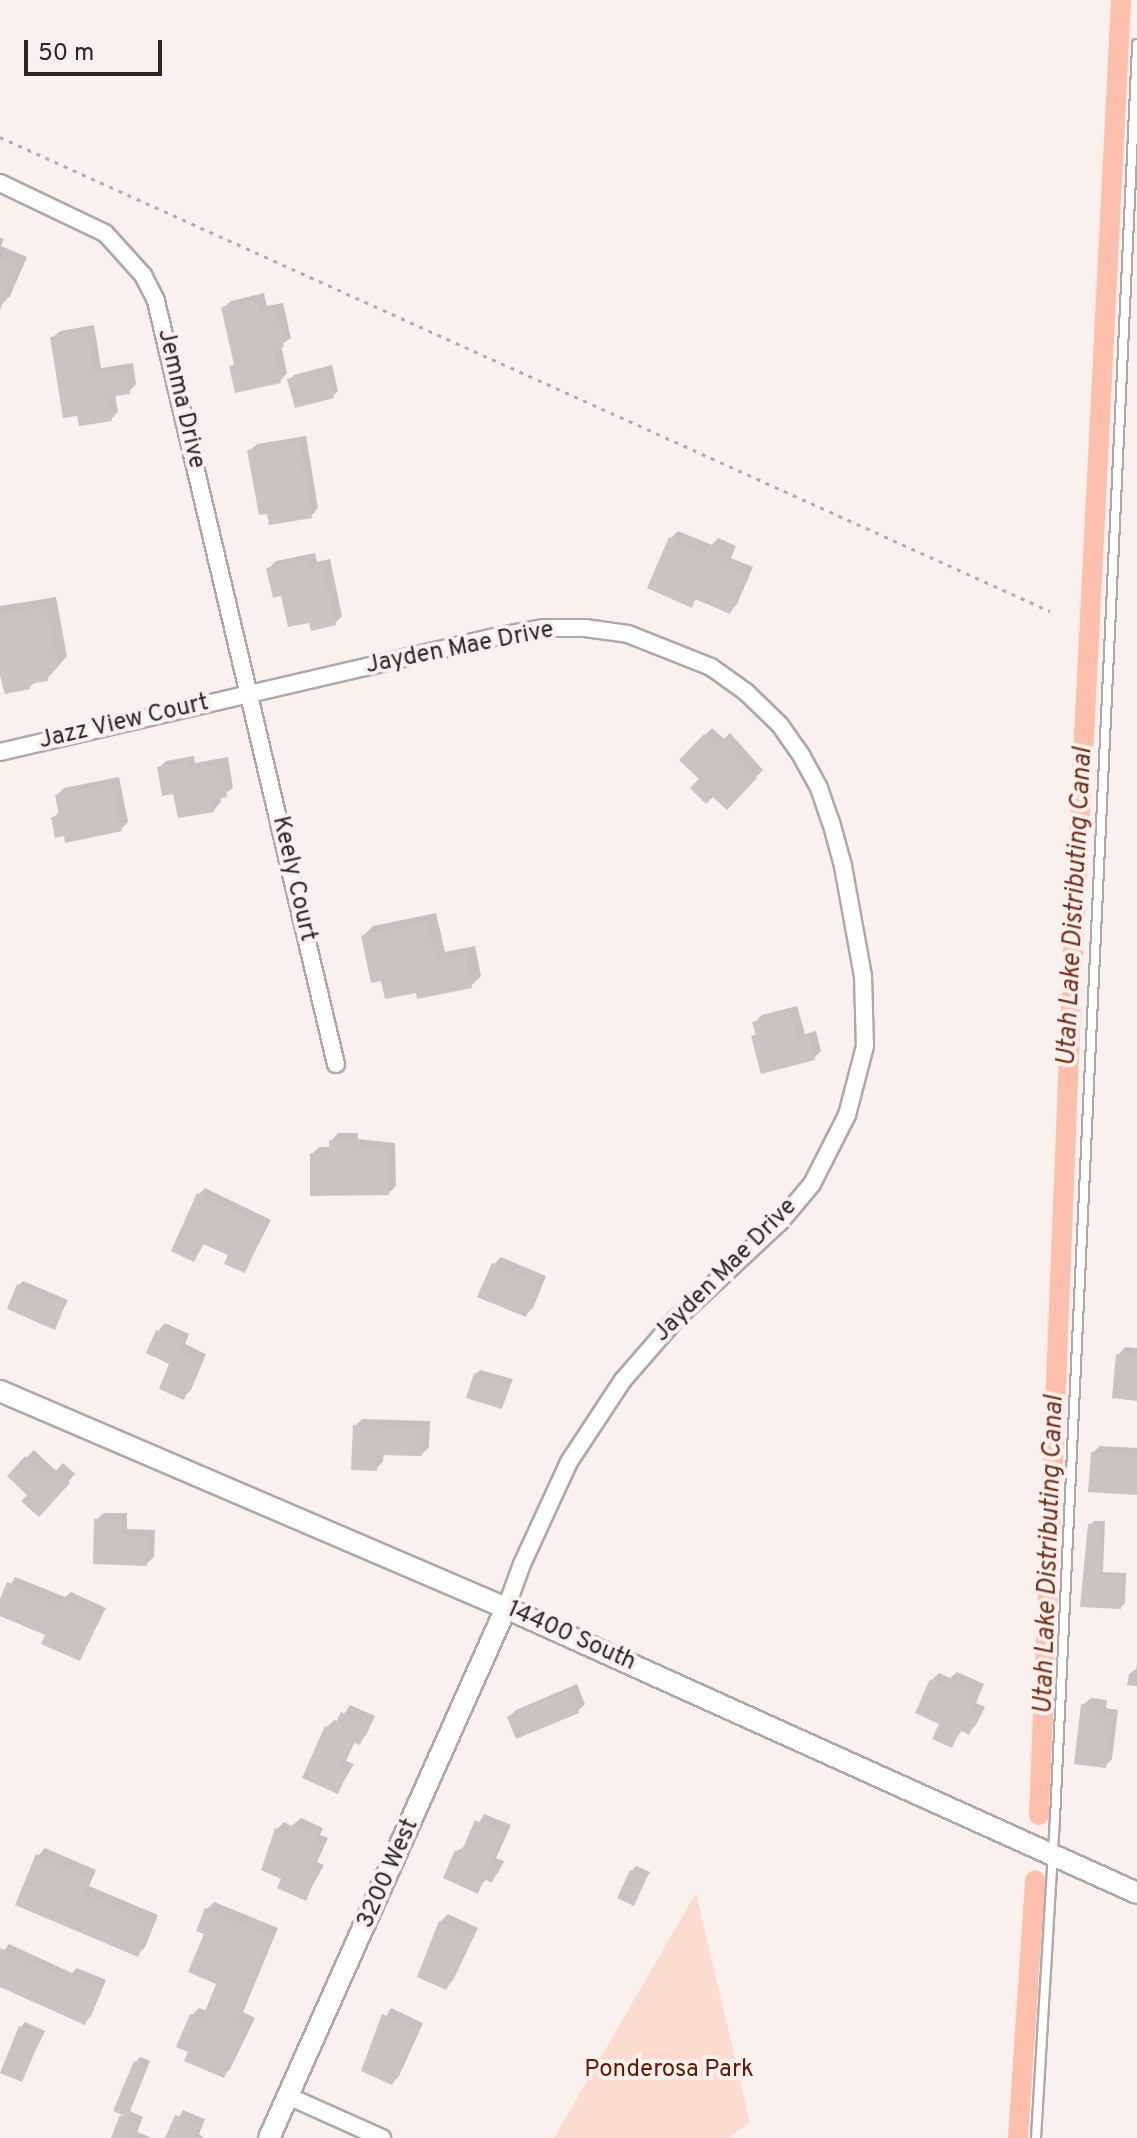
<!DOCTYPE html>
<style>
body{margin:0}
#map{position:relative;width:1137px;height:2138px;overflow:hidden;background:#faf1ee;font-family:Overpass,sans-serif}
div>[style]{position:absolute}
.green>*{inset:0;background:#fcdbd0}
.shadow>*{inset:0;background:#0003}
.canal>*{height:20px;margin:-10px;padding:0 10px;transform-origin:10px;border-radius:10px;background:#fbbfac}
.building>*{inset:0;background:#cbc3c0}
.path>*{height:3px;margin-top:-1.5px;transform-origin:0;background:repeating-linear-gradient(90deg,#b2aba9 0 4px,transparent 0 10px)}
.roads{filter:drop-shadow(2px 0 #b0a8a6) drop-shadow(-2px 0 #b0a8a6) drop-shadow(0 2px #b0a8a6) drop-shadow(0 -2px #b0a8a6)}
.service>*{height:8px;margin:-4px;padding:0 4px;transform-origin:4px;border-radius:4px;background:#fff}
.minor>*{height:16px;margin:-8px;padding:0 8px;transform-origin:8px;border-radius:8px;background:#fff}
.tertiary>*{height:20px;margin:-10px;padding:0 10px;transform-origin:10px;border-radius:10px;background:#fff}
span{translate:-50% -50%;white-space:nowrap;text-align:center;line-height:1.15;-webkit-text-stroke:8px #faf1ee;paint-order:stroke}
.street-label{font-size:24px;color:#2a2726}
.park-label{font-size:24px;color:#5e1a02}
.water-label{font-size:26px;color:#732e18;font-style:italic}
.scale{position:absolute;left:24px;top:40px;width:138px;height:36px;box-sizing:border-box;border:4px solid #2a2726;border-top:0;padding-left:10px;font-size:24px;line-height:28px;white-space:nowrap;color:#2a2726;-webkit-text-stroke:6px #faf1ee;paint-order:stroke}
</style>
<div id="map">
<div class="green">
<i style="clip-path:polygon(696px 1893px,750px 2122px,729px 2138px,554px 2138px)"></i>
</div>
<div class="shadow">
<i style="clip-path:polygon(0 238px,4px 239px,1px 246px,27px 257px,10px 296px,0 306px)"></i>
<i style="clip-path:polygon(264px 293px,267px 306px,283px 303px,291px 338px,281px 345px,287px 373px,280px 381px,231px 367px,236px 363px,223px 308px,231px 301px)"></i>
<i style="clip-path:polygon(94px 325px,101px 368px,133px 363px,136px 384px,129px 392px,115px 394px,118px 412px,111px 419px,52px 338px,60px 331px)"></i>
<i style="clip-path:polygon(332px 365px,338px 391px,333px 396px,290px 379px,294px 375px)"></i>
<i style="clip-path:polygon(306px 436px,318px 508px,311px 516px,249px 451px,257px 444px)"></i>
<i style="clip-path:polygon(678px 531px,712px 545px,718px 538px,736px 546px,731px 558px,753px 567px,737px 604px,730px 612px,698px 598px,691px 605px,671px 538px)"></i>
<i style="clip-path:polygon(315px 553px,317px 562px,330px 559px,342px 616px,335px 623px,283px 594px,268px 569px,276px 561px)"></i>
<i style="clip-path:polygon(56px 597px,67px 656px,47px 679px,36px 681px,30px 687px,0 674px,0 606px)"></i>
<i style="clip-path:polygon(712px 728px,724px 739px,730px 733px,763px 770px,727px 807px,682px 760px)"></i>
<i style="clip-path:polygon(194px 756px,195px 763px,228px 757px,233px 788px,220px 796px,221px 802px,214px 810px,159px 768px,166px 761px)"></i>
<i style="clip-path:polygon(119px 777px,128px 822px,121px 829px,53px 818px,60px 811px,57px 795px,64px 788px)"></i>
<i style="clip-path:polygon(436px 913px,445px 952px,475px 946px,481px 976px,471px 986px,417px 991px,383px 979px,363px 936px,373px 926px)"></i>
<i style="clip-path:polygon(797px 1006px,805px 1034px,816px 1031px,821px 1051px,814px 1058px,753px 1036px,757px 1033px,755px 1022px,762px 1015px)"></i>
<i style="clip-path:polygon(338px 1133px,358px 1133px,358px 1139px,395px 1143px,396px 1186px,389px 1193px,312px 1154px,319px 1147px,331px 1147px,331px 1141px)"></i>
<i style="clip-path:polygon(205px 1188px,271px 1220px,245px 1271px,230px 1254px,205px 1242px,194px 1260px,199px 1194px)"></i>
<i style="clip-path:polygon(501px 1257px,546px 1276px,533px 1308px,525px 1315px,494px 1264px)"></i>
<i style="clip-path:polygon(23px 1281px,68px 1300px,54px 1327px,19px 1285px)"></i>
<i style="clip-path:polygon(165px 1323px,189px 1334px,185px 1344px,206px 1354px,191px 1390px,184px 1397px,158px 1331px)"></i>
<i style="clip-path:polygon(1125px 1347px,1137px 1348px,1137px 1399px,1118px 1355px)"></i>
<i style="clip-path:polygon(480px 1370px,513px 1379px,502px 1407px,475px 1374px)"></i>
<i style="clip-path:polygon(362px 1419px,430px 1421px,429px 1447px,422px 1454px,384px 1453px,383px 1461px,376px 1469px,355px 1426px)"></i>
<i style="clip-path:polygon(1100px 1446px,1137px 1448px,1137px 1489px,1133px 1493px,1092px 1453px)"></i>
<i style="clip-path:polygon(34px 1450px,56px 1471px,63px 1463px,75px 1474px,39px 1514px,30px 1495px,9px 1476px)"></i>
<i style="clip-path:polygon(104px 1513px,127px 1513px,127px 1529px,155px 1530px,154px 1557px,146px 1564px,96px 1520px)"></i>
<i style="clip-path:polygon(1094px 1521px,1105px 1521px,1103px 1572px,1126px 1573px,1125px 1603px,1121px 1607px,1082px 1605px,1090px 1525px)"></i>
<i style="clip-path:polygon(15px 1577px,65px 1597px,71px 1592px,106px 1608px,80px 1659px,48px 1634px,0 1614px,0 1604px)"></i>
<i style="clip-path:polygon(1137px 1664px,1137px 1686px,1127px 1685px,1129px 1674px,1136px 1669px)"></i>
<i style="clip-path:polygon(957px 1672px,984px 1684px,976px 1703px,985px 1707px,976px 1725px,969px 1732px,963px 1729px,951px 1745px,932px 1680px,939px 1673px,950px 1678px)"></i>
<i style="clip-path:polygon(577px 1684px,585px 1704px,578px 1711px,509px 1717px,516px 1710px)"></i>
<i style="clip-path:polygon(1091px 1698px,1107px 1700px,1106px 1708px,1118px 1710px,1112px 1759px,1105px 1766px,1083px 1705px)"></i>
<i style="clip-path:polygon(350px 1705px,375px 1716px,366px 1735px,359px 1743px,355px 1741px,346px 1761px,354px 1764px,337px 1792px,327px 1727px,334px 1720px,339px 1722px)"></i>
<i style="clip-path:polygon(484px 1814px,511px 1825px,496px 1858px,504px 1861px,498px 1873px,491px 1880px,487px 1878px,477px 1891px,457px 1851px,467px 1845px)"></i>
<i style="clip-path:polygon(301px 1818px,323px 1828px,320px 1835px,328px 1838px,317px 1862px,324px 1865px,305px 1899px,283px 1878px,277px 1829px,284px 1822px,292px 1826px)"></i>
<i style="clip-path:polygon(45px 1848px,96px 1870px,89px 1886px,158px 1915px,145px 1947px,138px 1954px,38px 1856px)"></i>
<i style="clip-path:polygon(636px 1866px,650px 1872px,633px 1903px,632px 1871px)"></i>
<i style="clip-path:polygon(214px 1902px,278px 1928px,243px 2012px,255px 2018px,230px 2069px,223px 2076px,190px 2051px,192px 2015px,199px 2008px,207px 2011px,219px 1982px,206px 1933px,207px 1909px)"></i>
<i style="clip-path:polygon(448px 1914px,478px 1928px,453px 1980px,446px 1988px,440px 1922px)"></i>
<i style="clip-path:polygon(9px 1944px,72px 1973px,77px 1968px,106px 1980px,91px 2016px,85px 2022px,0 1984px,0 1956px)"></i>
<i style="clip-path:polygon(391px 2008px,423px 2023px,399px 2076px,392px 2083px,376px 2043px,372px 2041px)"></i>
<i style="clip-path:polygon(25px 2022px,45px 2031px,21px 2080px,21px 2027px)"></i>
<i style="clip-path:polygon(140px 2057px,150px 2061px,130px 2111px,143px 2117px,137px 2132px,152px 2138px,113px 2138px,124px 2113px,136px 2062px)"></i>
<i style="clip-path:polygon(183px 2110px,205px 2119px,199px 2134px,204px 2138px,168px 2138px)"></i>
</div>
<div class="canal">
<i style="left:1039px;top:1815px;width:861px;rotate:-87.74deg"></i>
<i style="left:1073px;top:955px;width:956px;rotate:-87.12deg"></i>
<i style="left:1018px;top:2138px;width:258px;rotate:-86.2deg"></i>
</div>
<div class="building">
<i style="clip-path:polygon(0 259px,18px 267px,0 310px)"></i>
<i style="clip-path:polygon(257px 299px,260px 313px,276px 309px,284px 347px,273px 349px,281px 383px,235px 393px,229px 366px,234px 365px,221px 307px)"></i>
<i style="clip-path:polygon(87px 331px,94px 374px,126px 369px,130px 394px,108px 397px,112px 421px,79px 426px,77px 416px,63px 418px,50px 337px)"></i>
<i style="clip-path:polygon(327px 369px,334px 398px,295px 408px,287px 379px)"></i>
<i style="clip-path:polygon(299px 442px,312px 518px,269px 525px,267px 514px,259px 515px,247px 450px)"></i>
<i style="clip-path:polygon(669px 537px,706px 553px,709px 545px,730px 554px,725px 565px,747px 575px,730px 614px,695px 599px,692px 608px,647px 588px)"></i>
<i style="clip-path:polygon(308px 559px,310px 568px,322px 565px,336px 625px,311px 631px,309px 623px,288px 627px,281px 596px,273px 598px,266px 568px)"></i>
<i style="clip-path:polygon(46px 606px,58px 668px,46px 670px,48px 681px,30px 684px,30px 689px,5px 694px,0 676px,0 615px)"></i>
<i style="clip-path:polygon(704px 734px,715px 745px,722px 738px,757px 778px,727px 810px,713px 797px,706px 804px,690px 788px,699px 779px,679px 760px)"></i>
<i style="clip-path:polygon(187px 762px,188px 769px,221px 764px,227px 797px,213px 800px,214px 812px,178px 818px,173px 794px,162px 796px,157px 767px)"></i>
<i style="clip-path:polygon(111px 783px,122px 831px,65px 843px,64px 836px,55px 838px,51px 817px,59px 816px,55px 795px)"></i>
<i style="clip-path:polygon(427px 922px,435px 961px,465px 955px,472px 988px,417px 999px,416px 993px,385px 999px,381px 981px,371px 983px,361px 936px)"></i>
<i style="clip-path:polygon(790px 1012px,798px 1040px,809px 1037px,815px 1060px,761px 1074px,751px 1036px,756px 1035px,752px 1022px)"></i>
<i style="clip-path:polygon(329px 1140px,351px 1140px,351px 1146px,389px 1149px,389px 1195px,310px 1196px,310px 1153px,329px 1153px)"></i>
<i style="clip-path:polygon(197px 1193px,266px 1226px,245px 1273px,224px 1264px,228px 1255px,203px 1244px,194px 1262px,171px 1251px)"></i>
<i style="clip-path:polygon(492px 1263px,540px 1284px,526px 1317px,477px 1297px)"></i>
<i style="clip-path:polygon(17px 1284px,65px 1305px,55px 1330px,7px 1309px)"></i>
<i style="clip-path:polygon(156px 1330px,183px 1341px,179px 1352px,200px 1361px,184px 1400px,159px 1389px,169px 1364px,146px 1353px)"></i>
<i style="clip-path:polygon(1116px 1354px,1137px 1356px,1137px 1401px,1112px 1398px)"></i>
<i style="clip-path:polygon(474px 1373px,510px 1384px,502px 1409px,466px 1398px)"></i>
<i style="clip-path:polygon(353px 1425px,423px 1428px,422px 1456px,377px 1455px,377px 1471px,351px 1470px)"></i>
<i style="clip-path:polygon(1091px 1452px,1136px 1455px,1137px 1495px,1088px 1492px)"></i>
<i style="clip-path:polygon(25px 1456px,47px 1477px,55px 1469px,70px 1483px,39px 1517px,21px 1501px,27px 1495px,7px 1476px)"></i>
<i style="clip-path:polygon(94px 1519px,121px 1520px,120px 1535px,148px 1536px,147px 1566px,93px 1564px)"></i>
<i style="clip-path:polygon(1088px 1524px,1102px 1525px,1100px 1575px,1123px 1576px,1121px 1609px,1080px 1607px)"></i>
<i style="clip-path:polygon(7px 1582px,60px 1604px,63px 1597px,102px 1614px,80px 1661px,41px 1644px,45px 1635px,0 1616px,0 1599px)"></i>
<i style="clip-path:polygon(948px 1678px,978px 1692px,970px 1710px,979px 1714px,969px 1735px,960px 1730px,952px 1748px,932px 1739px,939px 1724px,915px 1713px,930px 1679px,944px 1686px)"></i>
<i style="clip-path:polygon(570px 1690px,579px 1713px,516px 1739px,507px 1717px)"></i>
<i style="clip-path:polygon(1081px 1704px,1101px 1707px,1100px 1715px,1112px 1716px,1106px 1768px,1074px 1764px)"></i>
<i style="clip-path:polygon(341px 1712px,369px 1724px,360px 1745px,352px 1742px,340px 1768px,348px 1772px,338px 1794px,302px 1778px,325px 1726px,333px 1729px)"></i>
<i style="clip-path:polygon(475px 1820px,505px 1833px,490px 1866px,498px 1869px,492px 1883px,484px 1879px,478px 1894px,443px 1878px,455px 1850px,461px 1853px)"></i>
<i style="clip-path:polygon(292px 1824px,317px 1835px,314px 1842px,322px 1846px,311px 1870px,318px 1873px,306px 1901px,277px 1888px,281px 1879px,261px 1870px,275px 1828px,287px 1834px)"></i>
<i style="clip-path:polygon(36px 1854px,90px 1878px,84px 1894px,152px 1923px,138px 1957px,15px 1905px)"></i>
<i style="clip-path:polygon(630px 1870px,647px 1877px,634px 1906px,617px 1898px)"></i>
<i style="clip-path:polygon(205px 1908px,272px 1936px,237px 2020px,249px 2025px,224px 2078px,184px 2061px,188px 2052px,176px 2047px,190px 2014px,202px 2019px,216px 1984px,188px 1972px,204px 1934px,196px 1931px)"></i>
<i style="clip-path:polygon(439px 1921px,472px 1936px,446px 1990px,417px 1977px)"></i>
<i style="clip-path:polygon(0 1948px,66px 1978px,69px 1973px,101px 1986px,85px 2025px,0 1987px)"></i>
<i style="clip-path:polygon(382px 2014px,418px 2030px,392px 2085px,361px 2071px)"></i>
<i style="clip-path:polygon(19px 2026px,42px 2035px,22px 2082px,0 2073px)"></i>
<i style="clip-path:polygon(134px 2061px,147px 2066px,127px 2117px,113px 2111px)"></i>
<i style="clip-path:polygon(120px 2115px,138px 2123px,132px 2138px,111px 2138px)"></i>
<i style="clip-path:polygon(175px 2115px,200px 2125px,195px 2138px,165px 2138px)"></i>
</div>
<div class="path">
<i style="left:0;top:137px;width:1152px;rotate:24.3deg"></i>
</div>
<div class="roads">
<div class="service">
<i style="left:1036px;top:2138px;width:320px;rotate:-86.6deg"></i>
<i style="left:1055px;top:1819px;width:1777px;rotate:-87.35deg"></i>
</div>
<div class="minor">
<i style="left:0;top:183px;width:116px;rotate:25.5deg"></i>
<i style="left:105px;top:233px;width:57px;rotate:47.9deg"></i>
<i style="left:143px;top:275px;width:29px;rotate:63deg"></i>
<i style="left:156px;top:301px;width:784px;rotate:76.73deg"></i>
<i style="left:0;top:752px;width:512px;rotate:-13.09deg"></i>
<i style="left:499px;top:636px;width:46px;rotate:-10.1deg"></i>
<i style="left:544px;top:628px;width:41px"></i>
<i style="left:585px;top:628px;width:43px;rotate:7.9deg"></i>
<i style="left:628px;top:634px;width:89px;rotate:21.7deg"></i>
<i style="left:711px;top:667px;width:43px;rotate:35.5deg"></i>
<i style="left:746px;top:692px;width:47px;rotate:44.1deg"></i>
<i style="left:780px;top:725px;width:39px;rotate:55deg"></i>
<i style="left:802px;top:757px;width:35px;rotate:61deg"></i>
<i style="left:819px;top:788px;width:36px;rotate:71deg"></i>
<i style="left:831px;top:822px;width:46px;rotate:74.7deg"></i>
<i style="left:843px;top:866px;width:112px;rotate:79.7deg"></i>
<i style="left:863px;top:976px;width:70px;rotate:88.4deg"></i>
<i style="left:865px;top:1046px;width:71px;rotate:104.6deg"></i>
<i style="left:847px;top:1115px;width:77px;rotate:116.9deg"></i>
<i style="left:812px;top:1184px;width:50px;rotate:130.1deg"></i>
<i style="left:780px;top:1222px;width:142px;rotate:137deg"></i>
<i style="left:676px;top:1319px;width:81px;rotate:131deg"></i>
<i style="left:623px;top:1380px;width:98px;rotate:123.4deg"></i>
<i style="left:569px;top:1462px;width:112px;rotate:114.7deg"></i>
<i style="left:522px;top:1564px;width:47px;rotate:110deg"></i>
<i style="left:288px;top:2096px;width:103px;rotate:24.1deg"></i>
</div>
<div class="tertiary">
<i style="left:0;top:1391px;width:551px;rotate:23.21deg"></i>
<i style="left:506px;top:1608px;width:692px;rotate:24.31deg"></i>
<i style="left:269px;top:2138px;width:581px;rotate:-65.91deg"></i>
</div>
</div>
<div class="street-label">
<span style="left:180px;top:399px;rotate:77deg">Jemma Drive</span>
<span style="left:460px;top:649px;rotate:-11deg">Jayden Mae Drive</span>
<span style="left:124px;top:723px;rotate:-13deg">Jazz View Court</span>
<span style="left:293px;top:879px;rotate:77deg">Keely Court</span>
<span style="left:726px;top:1271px;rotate:-45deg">Jayden Mae Drive</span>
<span style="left:571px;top:1637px;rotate:24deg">14400 South</span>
<span style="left:389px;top:1874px;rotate:-66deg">3200 West</span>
</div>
<div class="park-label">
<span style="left:669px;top:2071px">Ponderosa Park</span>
</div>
<div class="water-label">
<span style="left:1076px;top:907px;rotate:-87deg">Utah Lake Distributing Canal</span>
<span style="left:1050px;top:1555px;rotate:-88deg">Utah Lake Distributing Canal</span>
</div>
<div class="scale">50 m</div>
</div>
